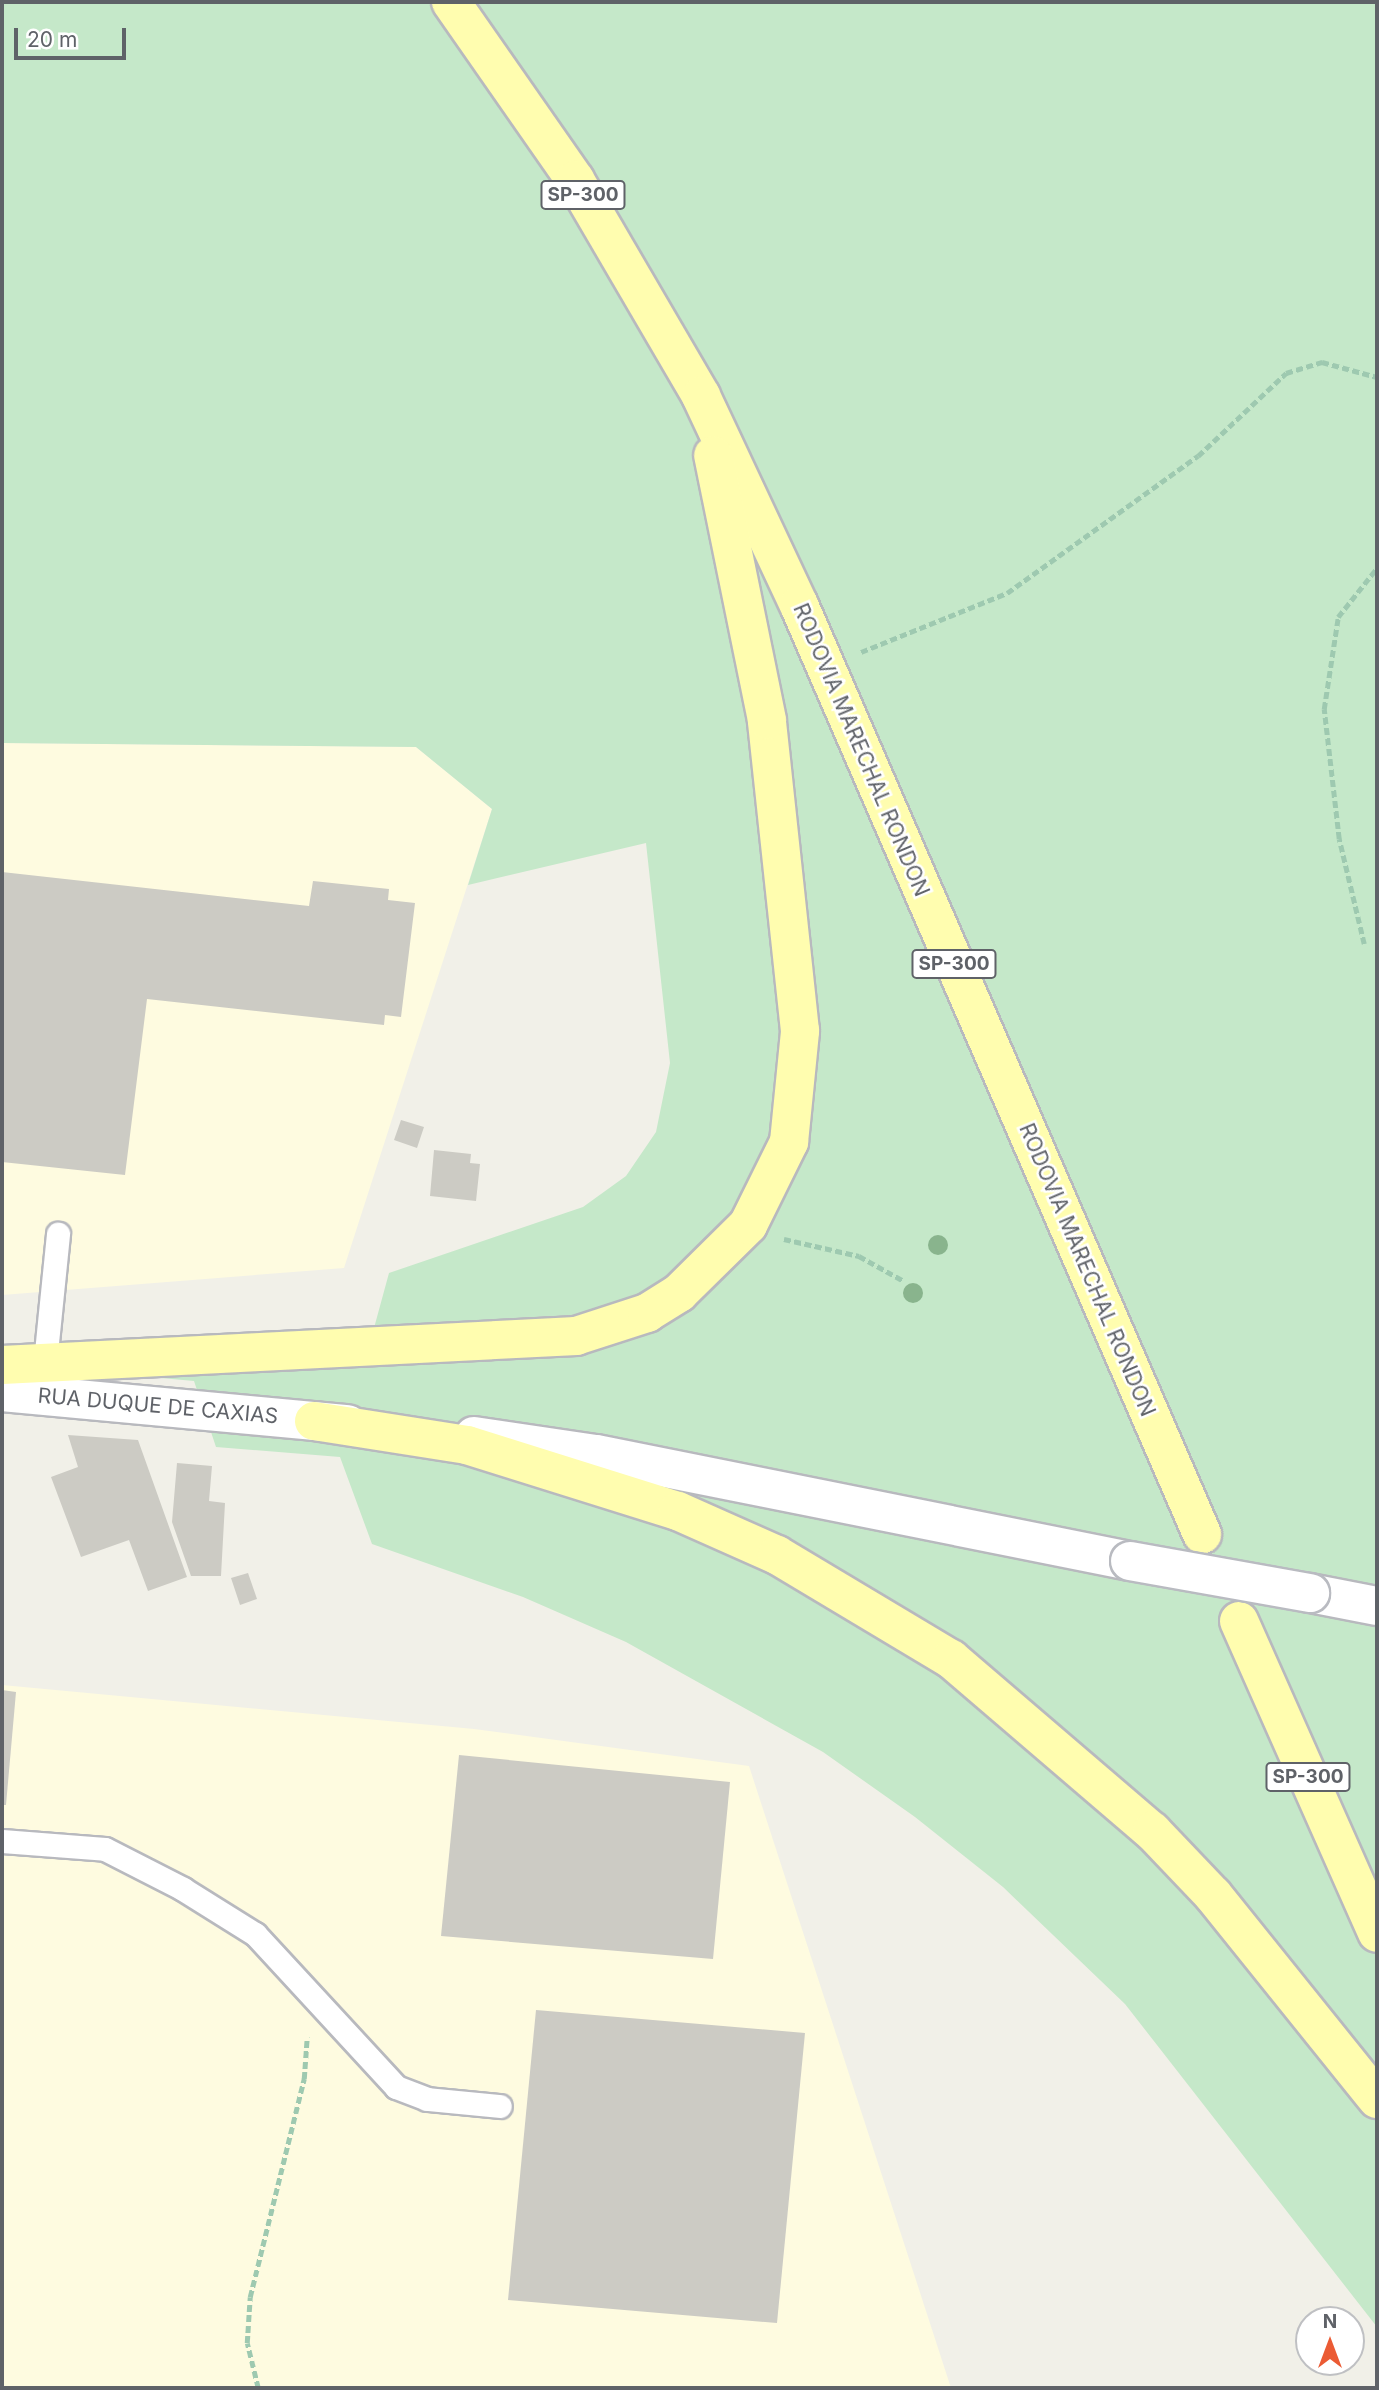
<!DOCTYPE html>
<style>
body{margin:0}
#map{position:relative;width:1379px;height:2390px;overflow:hidden;background:#f1f0e8;font-family:Inter,sans-serif}
div>[style]{position:absolute}
.commercial>*{inset:0;background:#fefbe0}
.green>*{inset:0;background:#c5e8c9}
.building>*{inset:0;background:#cccbc4}
.path>*{height:4.5px;margin-top:-2.25px;transform-origin:0;background:repeating-linear-gradient(90deg,#9ec9b0 0 7px,transparent 0 10.5px)}
.roads{filter:drop-shadow(2px 0 #b8b9be) drop-shadow(-2px 0 #b8b9be) drop-shadow(0 2px #b8b9be) drop-shadow(0 -2px #b8b9be)}
.lane>*{height:23px;margin:-11.5px;padding:0 11.5px;transform-origin:11.5px;border-radius:11.5px;background:#fff}
.secondary>*{height:38px;margin:-19px;padding:0 19px;transform-origin:19px;border-radius:19px;background:#fff}
.primary>*{height:38px;margin:-19px;padding:0 19px;transform-origin:19px;border-radius:19px;background:#fffdaf}
.bridges{filter:drop-shadow(2px 0 #b9bbc1) drop-shadow(-2px 0 #b9bbc1) drop-shadow(0 2px #b9bbc1) drop-shadow(0 -2px #b9bbc1)}
.secondary-bridge>*{height:38px;margin:-19px;padding:0 19px;transform-origin:19px;border-radius:19px;background:#fff}
.trees>*{width:20px;height:20px;margin:-10px;border-radius:50%;background:#89b48d}
span{translate:-50% -50%;white-space:nowrap;text-align:center;line-height:1.15;-webkit-text-stroke:5px #fff;paint-order:stroke}
.shield-label span{padding:2px 5px;background:#fff;border:2px solid;border-radius:5px;-webkit-text-stroke-width:0}
.shield-label{font-size:19px;color:#5f6268;font-weight:700}
.street-label{font-size:21px;color:#5f6268}
.frame{position:absolute;inset:0;border:4px solid #5f6268;pointer-events:none}
.north{position:absolute;left:1295px;top:2306px;width:70px;height:70px;box-sizing:border-box;background:#fff;border:2px solid #bfc0c3;border-radius:50%;rotate:0deg;font-size:19px;font-weight:700;line-height:28px;text-align:center;color:#5f6268}
.north::after{content:'';display:block;margin:auto;width:24px;height:32px;background:#eb5b34;clip-path:polygon(50% 0,100% 100%,50% 72%,0 100%)}
.scale{position:absolute;left:14px;top:28px;width:112px;height:32px;box-sizing:border-box;border:4px solid #5f6268;border-top:0;padding-left:9px;font-size:21px;line-height:24px;white-space:nowrap;color:#5f6268;-webkit-text-stroke:5px #fff;paint-order:stroke}
</style>
<div id="map">
<div class="commercial">
<i style="clip-path:polygon(2px 743px,416px 747px,492px 809px,344px 1268px,2px 1295px)"></i>
<i style="clip-path:polygon(2px 1685px,474px 1729px,749px 1766px,951px 2388px,2px 2388px)"></i>
</div>
<div class="green">
<i style="clip-path:polygon(2px 2px,1377px 2px,1377px 2327px,1125px 2004px,1003px 1887px,915px 1817px,823px 1752px,626px 1642px,523px 1597px,372px 1544px,340px 1457px,216px 1447px,194px 1381px,161px 1378px,365px 1361px,389px 1273px,583px 1207px,626px 1176px,656px 1132px,670px 1063px,646px 843px,468px 885px,492px 809px,416px 747px,2px 743px)"></i>
</div>
<div class="building">
<i style="clip-path:polygon(2px 872px,309px 906px,313px 881px,389px 889px,388px 900px,415px 903px,401px 1017px,385px 1015px,384px 1025px,147px 999px,125px 1175px,2px 1162px)"></i>
<i style="clip-path:polygon(401px 1120px,424px 1127px,417px 1148px,394px 1140px)"></i>
<i style="clip-path:polygon(434px 1150px,471px 1154px,470px 1163px,480px 1164px,476px 1201px,430px 1196px)"></i>
<i style="clip-path:polygon(68px 1435px,138px 1440px,187px 1577px,148px 1591px,129px 1540px,81px 1557px,51px 1477px,78px 1467px)"></i>
<i style="clip-path:polygon(177px 1463px,212px 1466px,209px 1501px,225px 1503px,221px 1576px,191px 1576px,172px 1522px)"></i>
<i style="clip-path:polygon(248px 1573px,257px 1599px,240px 1605px,231px 1578px)"></i>
<i style="clip-path:polygon(2px 1690px,16px 1692px,6px 1805px,2px 1805px)"></i>
<i style="clip-path:polygon(459px 1755px,730px 1782px,713px 1959px,441px 1936px)"></i>
<i style="clip-path:polygon(536px 2010px,805px 2033px,777px 2323px,508px 2300px)"></i>
</div>
<div class="path">
<i style="left:861px;top:652px;width:157px;rotate:-22deg"></i>
<i style="left:1007px;top:593px;width:235px;rotate:-35.7deg"></i>
<i style="left:1198px;top:456px;width:121px;rotate:-43.3deg"></i>
<i style="left:1286px;top:373px;width:38px;rotate:-17deg"></i>
<i style="left:1322px;top:362px;width:57px;rotate:15.3deg"></i>
<i style="left:1364px;top:944px;width:108px;rotate:-103.4deg"></i>
<i style="left:1339px;top:839px;width:131px;rotate:-96.6deg"></i>
<i style="left:1324px;top:709px;width:93px;rotate:-81.3deg"></i>
<i style="left:1338px;top:617px;width:63px;rotate:-51.5deg"></i>
<i style="left:784px;top:1239px;width:77px;rotate:12.8deg"></i>
<i style="left:859px;top:1256px;width:51px;rotate:29.1deg"></i>
<i style="left:258px;top:2388px;width:46px;rotate:-103.7deg"></i>
<i style="left:247px;top:2343px;width:46px;rotate:-86.3deg"></i>
<i style="left:250px;top:2297px;width:225px;rotate:-76.1deg"></i>
<i style="left:304px;top:2079px;width:42px;rotate:-85.9deg"></i>
</div>
<div class="roads">
<div class="lane">
<i style="left:45px;top:1362px;width:129px;rotate:-84.2deg"></i>
<i style="left:2px;top:1841px;width:103px;rotate:4.4deg"></i>
<i style="left:105px;top:1849px;width:88px;rotate:27.1deg"></i>
<i style="left:183px;top:1889px;width:85px;rotate:32deg"></i>
<i style="left:255px;top:1934px;width:208px;rotate:47.3deg"></i>
<i style="left:396px;top:2087px;width:33px;rotate:21deg"></i>
<i style="left:427px;top:2099px;width:73px;rotate:5.5deg"></i>
</div>
<div class="secondary">
<i style="left:2px;top:1392px;width:347px;rotate:5.3deg"></i>
<i style="left:474px;top:1436px;width:123px;rotate:8.4deg"></i>
<i style="left:596px;top:1454px;width:545px;rotate:11.33deg"></i>
<i style="left:1310px;top:1593px;width:68px;rotate:11deg"></i>
</div>
<div class="primary">
<i style="left:451px;top:2px;width:217px;rotate:55.1deg"></i>
<i style="left:575px;top:180px;width:250px;rotate:59.7deg"></i>
<i style="left:701px;top:396px;width:231px;rotate:64.9deg"></i>
<i style="left:799px;top:605px;width:1013px;rotate:66.55deg"></i>
<i style="left:2px;top:1365px;width:575px;rotate:-2.89deg"></i>
<i style="left:576px;top:1336px;width:75px;rotate:-17.9deg"></i>
<i style="left:647px;top:1313px;width:38px;rotate:-32deg"></i>
<i style="left:679px;top:1293px;width:97px;rotate:-44.6deg"></i>
<i style="left:748px;top:1225px;width:93px;rotate:-63.7deg"></i>
<i style="left:789px;top:1142px;width:112px;rotate:-84.3deg"></i>
<i style="left:800px;top:1031px;width:313px;rotate:-96.1deg"></i>
<i style="left:767px;top:720px;width:270px;rotate:-101.5deg"></i>
<i style="left:314px;top:1421px;width:155px;rotate:8.9deg"></i>
<i style="left:467px;top:1445px;width:221px;rotate:17.4deg"></i>
<i style="left:678px;top:1511px;width:108px;rotate:24deg"></i>
<i style="left:777px;top:1555px;width:203px;rotate:30.9deg"></i>
<i style="left:951px;top:1659px;width:265px;rotate:40.6deg"></i>
<i style="left:1152px;top:1831px;width:88px;rotate:46.4deg"></i>
<i style="left:1213px;top:1895px;width:262px;rotate:51.2deg"></i>
<i style="left:1239px;top:1621px;width:341px;rotate:66.1deg"></i>
</div>
</div>
<div class="bridges">
<div class="secondary-bridge">
<i style="left:1130px;top:1561px;width:183px;rotate:10.1deg"></i>
</div>
</div>
<div class="trees">
<i style="left:938px;top:1245px"></i>
<i style="left:913px;top:1293px"></i>
</div>
<div class="shield-label">
<span style="left:583px;top:195px">SP-300</span>
<span style="left:954px;top:964px">SP-300</span>
<span style="left:1308px;top:1777px">SP-300</span>
</div>
<div class="street-label">
<span style="left:861px;top:750px;rotate:67deg">RODOVIA MARECHAL RONDON</span>
<span style="left:1087px;top:1270px;rotate:67deg">RODOVIA MARECHAL RONDON</span>
<span style="left:158px;top:1406px;rotate:5deg">RUA DUQUE DE CAXIAS</span>
</div>
<div class="frame"></div>
<div class="north">N</div>
<div class="scale">20 m</div>
</div>
